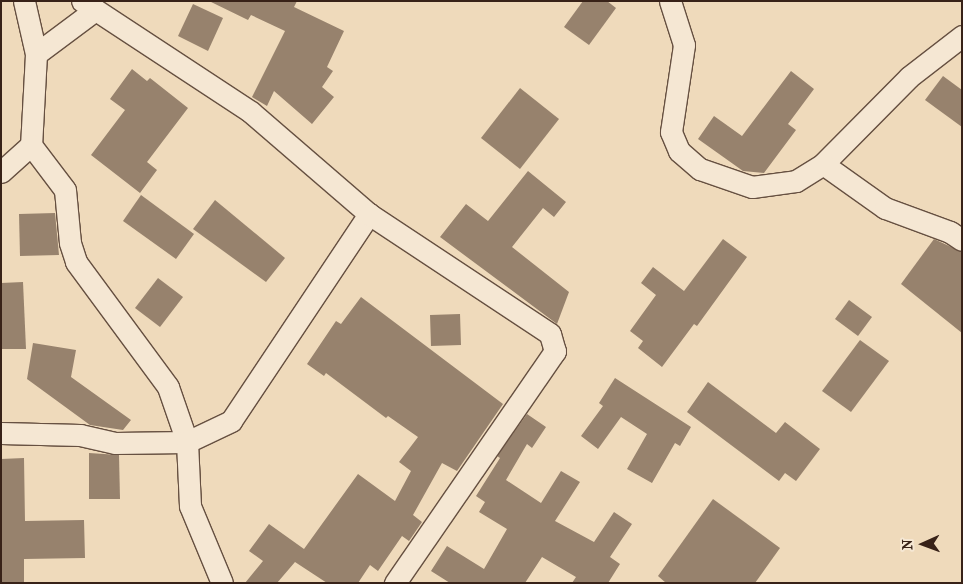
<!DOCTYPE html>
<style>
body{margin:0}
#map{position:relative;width:963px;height:584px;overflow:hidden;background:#efdabb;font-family:"IM FELL French Canon",serif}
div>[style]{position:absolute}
.building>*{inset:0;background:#97826d}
.roads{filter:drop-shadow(1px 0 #665041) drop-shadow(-1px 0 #665041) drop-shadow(0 1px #665041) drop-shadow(0 -1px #665041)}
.minor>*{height:21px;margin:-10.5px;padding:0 10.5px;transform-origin:10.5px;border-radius:10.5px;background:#f5e7d3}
span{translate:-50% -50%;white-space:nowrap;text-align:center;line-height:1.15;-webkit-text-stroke:5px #f5e7d3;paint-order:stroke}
.frame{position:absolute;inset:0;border:2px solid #382218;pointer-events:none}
.north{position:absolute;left:898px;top:519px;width:50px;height:50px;-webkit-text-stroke:4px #f5e7d3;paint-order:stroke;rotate:268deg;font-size:14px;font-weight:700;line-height:20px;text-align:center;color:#382218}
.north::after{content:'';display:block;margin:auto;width:18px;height:22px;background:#382218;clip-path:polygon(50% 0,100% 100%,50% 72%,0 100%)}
</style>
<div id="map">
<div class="building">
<i style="clip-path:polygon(209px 1px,297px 1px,294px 7px,344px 31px,327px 67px,333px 71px,322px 87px,334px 97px,312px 124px,274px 91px,267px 106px,252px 97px,285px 31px,251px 15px,248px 20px)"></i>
<i style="clip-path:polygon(583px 1px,607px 1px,616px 8px,589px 45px,564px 27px)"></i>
<i style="clip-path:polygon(193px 4px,223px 18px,208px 51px,178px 36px)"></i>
<i style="clip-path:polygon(132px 69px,147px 81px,150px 78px,188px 108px,147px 162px,157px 170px,140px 193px,91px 155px,125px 110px,110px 99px)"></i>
<i style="clip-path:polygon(791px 71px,814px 89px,788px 124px,796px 130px,764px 173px,743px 171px,698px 139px,714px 116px,742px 136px)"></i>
<i style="clip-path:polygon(943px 76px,962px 90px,962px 127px,925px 100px)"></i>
<i style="clip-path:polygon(520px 88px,559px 119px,520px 169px,481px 138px)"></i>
<i style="clip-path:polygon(528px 171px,566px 202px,554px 217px,543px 208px,512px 247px,569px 292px,557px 324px,440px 237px,466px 204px,488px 221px)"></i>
<i style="clip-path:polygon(141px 195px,194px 234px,176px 259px,123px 221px)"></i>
<i style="clip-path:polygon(215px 200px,285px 258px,266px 282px,193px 229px)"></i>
<i style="clip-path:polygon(55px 213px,59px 255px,20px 256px,19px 214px)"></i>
<i style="clip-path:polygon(723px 239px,747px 257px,697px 326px,694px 324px,662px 367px,638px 348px,643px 341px,630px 331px,656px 295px,641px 283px,653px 267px,684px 291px)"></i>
<i style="clip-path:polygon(934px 239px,962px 252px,962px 333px,901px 284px)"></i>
<i style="clip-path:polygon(158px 278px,183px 297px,160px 327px,135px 308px)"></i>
<i style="clip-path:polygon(23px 282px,26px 349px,1px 349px,1px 283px)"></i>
<i style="clip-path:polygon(361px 297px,503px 404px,457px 471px,442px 463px,413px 515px,422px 522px,409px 541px,402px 536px,378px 571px,370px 565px,358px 583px,327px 583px,295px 562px,277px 583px,245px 583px,263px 561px,249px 551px,269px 524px,304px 549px,358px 474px,395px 501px,411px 471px,399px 462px,418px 437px,388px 416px,386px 418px,326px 373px,324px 376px,307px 364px,336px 321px,341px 324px)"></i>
<i style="clip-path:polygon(849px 300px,872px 317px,858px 336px,835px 319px)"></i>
<i style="clip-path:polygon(460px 314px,461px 345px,431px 346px,430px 315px)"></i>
<i style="clip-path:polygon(860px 340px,889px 361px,851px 412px,822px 391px)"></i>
<i style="clip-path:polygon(33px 343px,76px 350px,71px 377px,131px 420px,123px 430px,90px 425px,27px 379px)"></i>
<i style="clip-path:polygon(615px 378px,691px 427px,680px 446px,675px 443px,652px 483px,627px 469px,647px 434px,621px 417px,598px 449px,581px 436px,603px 406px,599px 403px)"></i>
<i style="clip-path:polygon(708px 382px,776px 433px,785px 422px,820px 449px,796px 481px,785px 473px,779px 481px,687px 412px)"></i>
<i style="clip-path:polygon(527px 414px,546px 427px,532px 448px,527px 444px,506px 480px,541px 503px,561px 471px,580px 482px,555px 521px,594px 542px,614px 512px,632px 524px,610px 557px,620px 564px,608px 583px,572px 583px,576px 577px,542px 557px,525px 583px,450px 583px,431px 571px,447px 546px,484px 569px,507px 529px,479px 512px,485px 502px,476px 496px,500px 458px,497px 456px)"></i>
<i style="clip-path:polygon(89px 453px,119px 455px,120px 499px,89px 499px)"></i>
<i style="clip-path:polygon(24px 458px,25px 521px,84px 520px,85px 558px,24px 559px,24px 583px,1px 583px,1px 459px)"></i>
<i style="clip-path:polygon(713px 499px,780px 548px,755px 583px,666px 583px,658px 576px)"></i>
</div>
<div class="roads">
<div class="minor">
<i style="left:24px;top:1px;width:54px;rotate:77.2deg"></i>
<i style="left:36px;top:54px;width:91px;rotate:93.1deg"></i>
<i style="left:31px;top:145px;width:56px;rotate:52.9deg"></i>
<i style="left:65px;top:190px;width:53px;rotate:84.6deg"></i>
<i style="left:70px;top:243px;width:20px;rotate:72deg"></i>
<i style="left:76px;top:262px;width:155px;rotate:53.6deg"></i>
<i style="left:168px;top:387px;width:58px;rotate:70.9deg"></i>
<i style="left:187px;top:442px;width:49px;rotate:-25.5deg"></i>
<i style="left:231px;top:421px;width:249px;rotate:-56.3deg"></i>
<i style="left:369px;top:214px;width:156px;rotate:-139.2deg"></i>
<i style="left:251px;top:112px;width:202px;rotate:-146.7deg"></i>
<i style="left:670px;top:1px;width:46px;rotate:72.3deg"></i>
<i style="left:684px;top:45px;width:88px;rotate:98.5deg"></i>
<i style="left:671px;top:132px;width:21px;rotate:67deg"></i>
<i style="left:679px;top:151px;width:28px;rotate:41deg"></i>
<i style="left:700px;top:169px;width:55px;rotate:19.1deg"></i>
<i style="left:752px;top:187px;width:44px;rotate:-7.8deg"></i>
<i style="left:796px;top:181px;width:32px;rotate:-32deg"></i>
<i style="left:823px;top:164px;width:122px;rotate:-45.3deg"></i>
<i style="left:909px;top:77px;width:67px;rotate:-37.7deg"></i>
<i style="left:36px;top:54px;width:74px;rotate:-36.7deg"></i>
<i style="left:823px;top:164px;width:76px;rotate:35.4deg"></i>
<i style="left:885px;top:208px;width:69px;rotate:20.3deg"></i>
<i style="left:950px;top:232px;width:14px;rotate:34deg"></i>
<i style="left:1px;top:172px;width:40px;rotate:-42deg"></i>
<i style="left:369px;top:214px;width:217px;rotate:33.5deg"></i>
<i style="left:550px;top:334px;width:18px;rotate:74deg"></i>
<i style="left:555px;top:351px;width:282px;rotate:124.6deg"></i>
<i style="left:1px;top:433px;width:79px;rotate:1.5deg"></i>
<i style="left:80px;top:435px;width:36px;rotate:13deg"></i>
<i style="left:115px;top:443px;width:72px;rotate:-0.8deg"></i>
<i style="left:187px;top:442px;width:64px;rotate:87.3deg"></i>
<i style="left:190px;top:506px;width:83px;rotate:67.4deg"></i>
</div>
</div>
<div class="frame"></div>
<div class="north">N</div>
</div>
